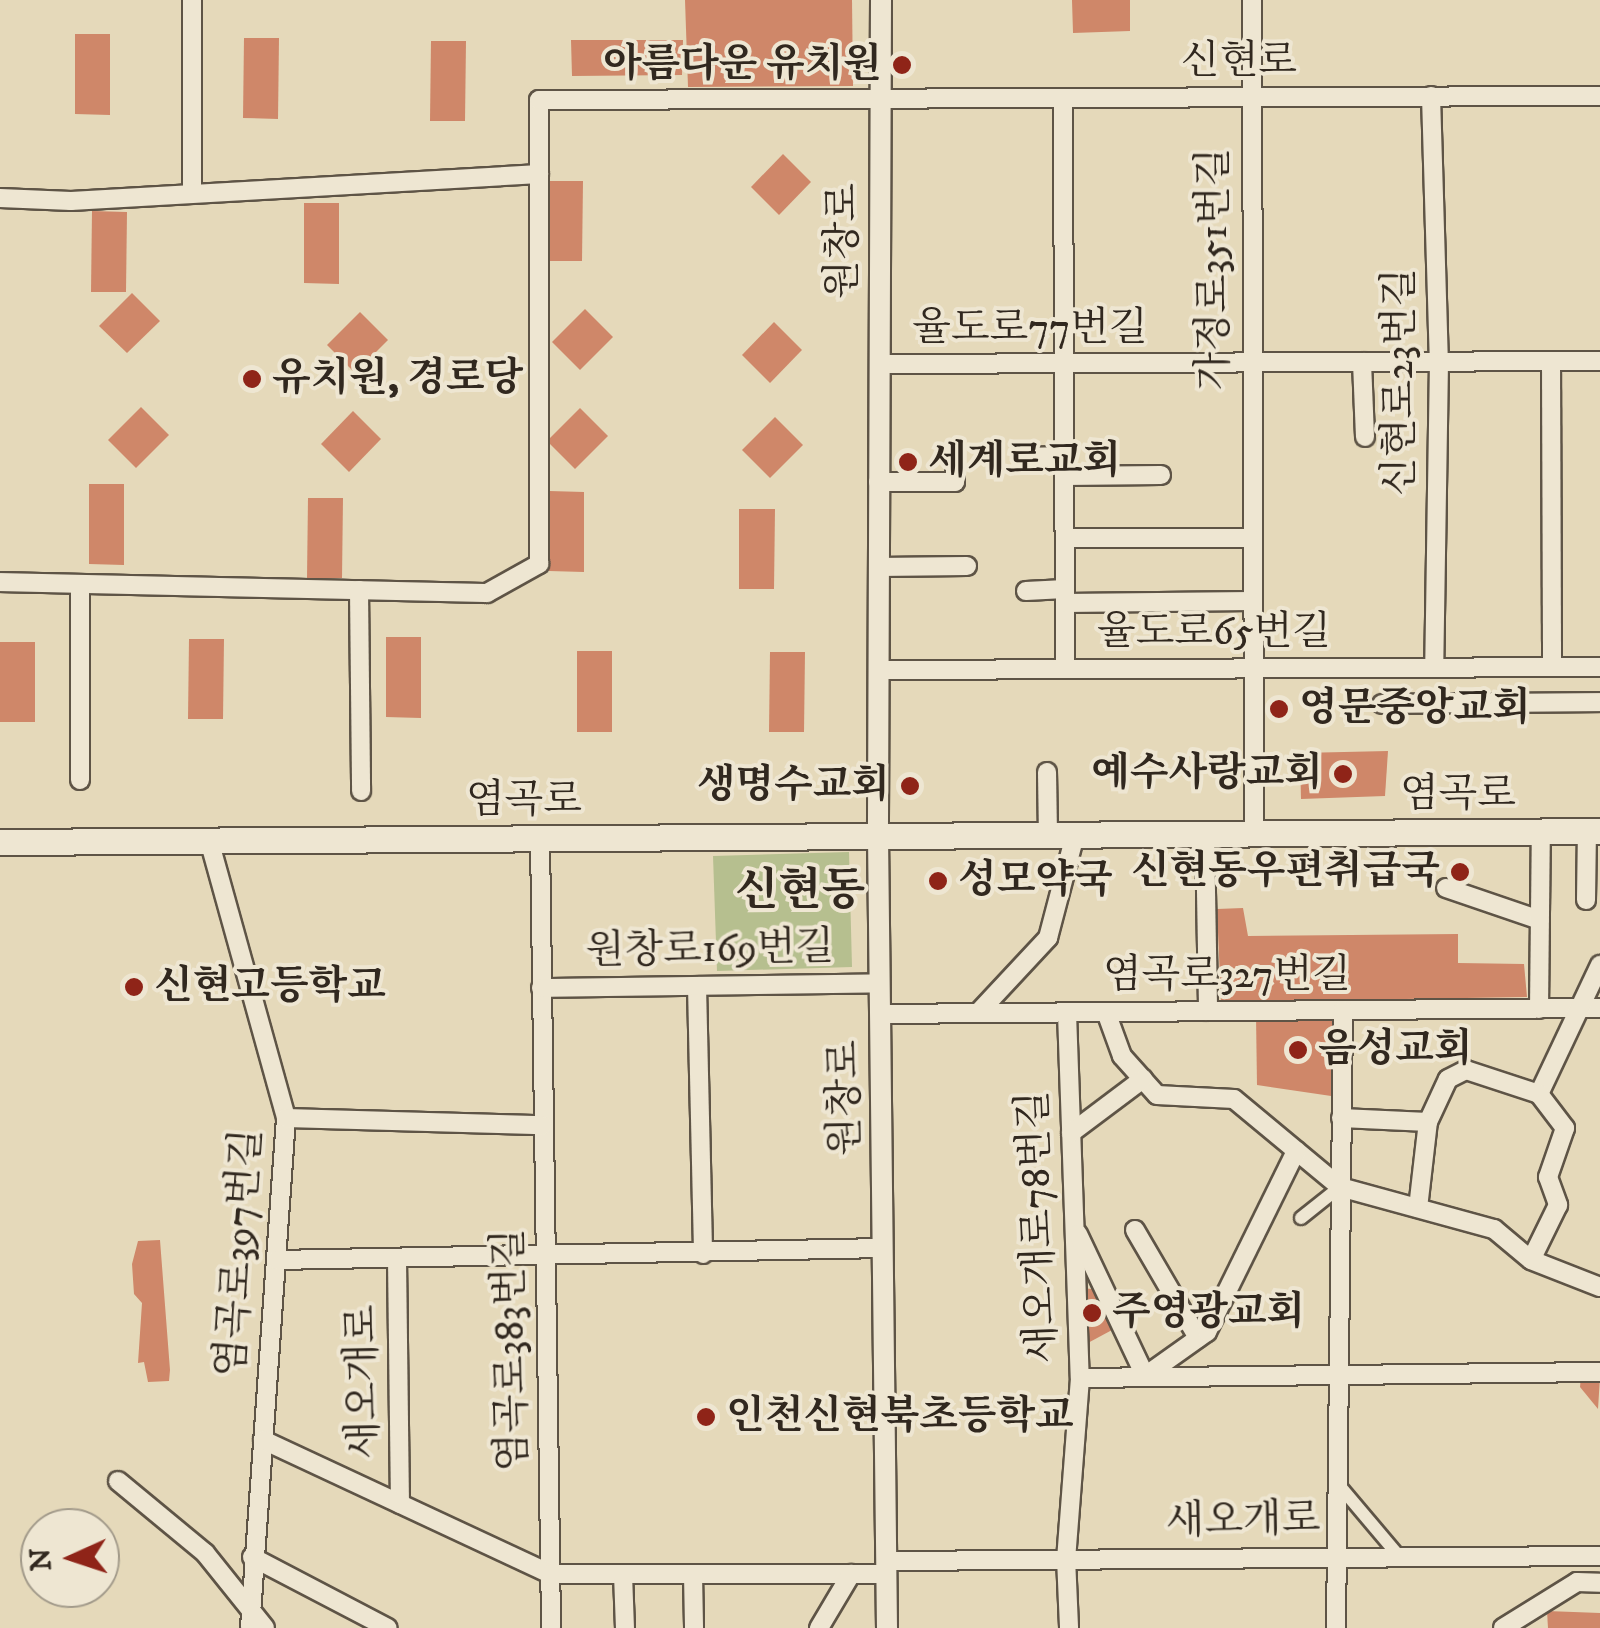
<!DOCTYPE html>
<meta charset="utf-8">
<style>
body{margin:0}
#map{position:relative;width:1600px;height:1628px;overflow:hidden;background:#e5d9ba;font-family:"IM FELL DW Pica","Noto Serif KR",serif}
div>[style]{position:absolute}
.green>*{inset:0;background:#b6bf8f}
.building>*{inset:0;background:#cf8769}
.roads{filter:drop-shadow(2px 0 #5e5446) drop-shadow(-2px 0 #5e5446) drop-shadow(0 2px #5e5446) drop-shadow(0 -2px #5e5446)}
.pedestrian>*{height:12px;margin:-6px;padding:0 6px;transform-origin:6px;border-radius:6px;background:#eee6d2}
.minor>*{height:18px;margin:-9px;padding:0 9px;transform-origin:9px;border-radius:9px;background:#eee6d2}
.tertiary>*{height:20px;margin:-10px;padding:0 10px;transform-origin:10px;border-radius:10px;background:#eee6d2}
.secondary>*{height:25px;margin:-12.5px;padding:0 12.5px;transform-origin:12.5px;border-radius:12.5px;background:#eee6d2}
.dots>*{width:28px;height:28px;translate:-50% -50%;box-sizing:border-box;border:5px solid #eee6d2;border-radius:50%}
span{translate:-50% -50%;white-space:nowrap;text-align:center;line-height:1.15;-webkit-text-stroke:8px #eee6d2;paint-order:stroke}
.street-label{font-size:40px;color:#31281f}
.poi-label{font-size:40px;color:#31281f;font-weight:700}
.right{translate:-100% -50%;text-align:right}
.left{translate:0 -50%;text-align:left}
.quarter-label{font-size:45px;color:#31281f;font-weight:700}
.north{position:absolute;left:20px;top:1508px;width:100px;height:100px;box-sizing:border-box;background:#eee6d2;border:2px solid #a29a8a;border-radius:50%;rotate:267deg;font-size:28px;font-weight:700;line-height:40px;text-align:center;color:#31281f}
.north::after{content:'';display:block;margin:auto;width:35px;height:45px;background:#8f2418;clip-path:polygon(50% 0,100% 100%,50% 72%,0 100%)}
</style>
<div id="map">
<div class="green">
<i style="clip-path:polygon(849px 852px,852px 967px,717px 971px,713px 856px)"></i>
</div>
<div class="building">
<i style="clip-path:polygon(685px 0,852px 0,853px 86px,688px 87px)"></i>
<i style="clip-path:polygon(1072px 0,1130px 0,1130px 31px,1073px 33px)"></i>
<i style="clip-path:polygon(75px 34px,110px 34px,110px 115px,75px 114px)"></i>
<i style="clip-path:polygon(244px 38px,279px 38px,278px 119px,243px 118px)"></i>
<i style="clip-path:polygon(571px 40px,683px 40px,682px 75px,572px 76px)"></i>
<i style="clip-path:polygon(431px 41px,466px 41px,465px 121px,430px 121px)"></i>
<i style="clip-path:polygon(783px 154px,811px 182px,779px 215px,751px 187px)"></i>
<i style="clip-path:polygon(548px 181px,583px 181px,582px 261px,547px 261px)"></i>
<i style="clip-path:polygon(304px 203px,339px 203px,339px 284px,304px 283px)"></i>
<i style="clip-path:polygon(92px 211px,127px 212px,126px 292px,91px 292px)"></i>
<i style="clip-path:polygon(132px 293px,160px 321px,127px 353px,99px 326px)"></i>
<i style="clip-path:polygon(585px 309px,613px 337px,580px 370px,552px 342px)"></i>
<i style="clip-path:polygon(360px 312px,388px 340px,355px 373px,327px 345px)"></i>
<i style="clip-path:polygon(774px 322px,802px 350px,770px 383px,742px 355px)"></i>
<i style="clip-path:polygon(141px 407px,169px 435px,136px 468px,108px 440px)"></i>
<i style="clip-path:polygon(580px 408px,608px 436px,575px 469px,547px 441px)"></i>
<i style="clip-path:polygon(353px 411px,381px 439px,349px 472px,321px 444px)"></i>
<i style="clip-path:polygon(775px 417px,803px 445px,770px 478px,742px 450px)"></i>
<i style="clip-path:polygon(89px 484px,124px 484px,124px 565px,89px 564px)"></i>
<i style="clip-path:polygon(549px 491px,584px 492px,584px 572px,549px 571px)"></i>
<i style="clip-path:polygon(308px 498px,343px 498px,342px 578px,307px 578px)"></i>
<i style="clip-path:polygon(739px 509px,775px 509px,774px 589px,739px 589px)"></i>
<i style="clip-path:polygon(386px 637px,421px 637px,421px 718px,386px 717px)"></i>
<i style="clip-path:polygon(189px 639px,224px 639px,223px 719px,188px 719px)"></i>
<i style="clip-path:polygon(0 642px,35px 642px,35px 722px,0 722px)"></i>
<i style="clip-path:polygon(577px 651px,612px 651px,612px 732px,577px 732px)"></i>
<i style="clip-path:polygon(770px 652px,805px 652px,804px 732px,769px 732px)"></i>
<i style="clip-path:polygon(1388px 751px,1385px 796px,1301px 799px,1300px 753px)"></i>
<i style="clip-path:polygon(1243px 908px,1248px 936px,1458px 934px,1458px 963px,1524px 964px,1527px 997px,1221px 1002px,1217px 909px)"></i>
<i style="clip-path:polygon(1339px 1014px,1338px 1097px,1257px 1085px,1256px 1015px)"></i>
<i style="clip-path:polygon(160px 1240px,170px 1370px,169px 1381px,148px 1382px,144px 1362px,138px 1363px,142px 1303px,134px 1294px,132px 1264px,138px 1241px)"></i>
<i style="clip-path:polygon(1081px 1288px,1092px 1289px,1112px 1330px,1086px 1344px)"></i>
<i style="clip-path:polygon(1581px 1377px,1600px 1377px,1598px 1409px,1580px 1387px)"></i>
<i style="clip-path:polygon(1547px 1611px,1600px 1613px,1600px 1628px,1548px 1628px)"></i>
</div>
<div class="roads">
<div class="pedestrian">
<i style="left:1301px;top:1218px;width:50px;rotate:-38.5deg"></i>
<i style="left:1338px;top:1484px;width:93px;rotate:49.8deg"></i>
</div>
<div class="minor">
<i style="left:1252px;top:0;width:834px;rotate:89.86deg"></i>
<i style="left:1431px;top:96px;width:266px;rotate:88.3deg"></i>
<i style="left:1439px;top:362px;width:306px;rotate:90.9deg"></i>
<i style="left:1063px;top:98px;width:571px;rotate:89.8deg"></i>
<i style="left:192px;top:192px;width:192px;rotate:-90deg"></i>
<i style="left:0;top:198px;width:71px;rotate:2.4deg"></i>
<i style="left:71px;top:201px;width:469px;rotate:-3.3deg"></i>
<i style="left:1551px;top:361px;width:306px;rotate:89.8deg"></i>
<i style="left:1362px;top:362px;width:75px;rotate:87.7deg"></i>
<i style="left:879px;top:364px;width:721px;rotate:-0.24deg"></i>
<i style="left:1024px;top:457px;width:40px;rotate:-1.4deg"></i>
<i style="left:1064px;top:476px;width:97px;rotate:-0.6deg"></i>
<i style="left:878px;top:482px;width:77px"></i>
<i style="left:955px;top:482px;width:28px;rotate:-90deg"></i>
<i style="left:1065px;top:538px;width:186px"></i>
<i style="left:878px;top:567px;width:89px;rotate:-0.6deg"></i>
<i style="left:0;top:582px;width:487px;rotate:1.3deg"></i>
<i style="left:487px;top:593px;width:60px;rotate:-29.1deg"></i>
<i style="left:539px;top:564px;width:464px;rotate:-90deg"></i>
<i style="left:539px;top:100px;width:1061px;rotate:-0.22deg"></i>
<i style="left:359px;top:590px;width:201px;rotate:89.4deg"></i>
<i style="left:1026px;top:591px;width:39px;rotate:-3deg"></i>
<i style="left:1065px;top:603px;width:186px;rotate:-0.6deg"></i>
<i style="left:878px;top:670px;width:722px;rotate:-0.24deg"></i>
<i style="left:1382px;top:704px;width:218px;rotate:-0.5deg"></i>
<i style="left:1047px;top:772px;width:63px;rotate:89.1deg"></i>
<i style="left:80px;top:780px;width:196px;rotate:-90deg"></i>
<i style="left:1205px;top:834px;width:177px;rotate:89deg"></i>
<i style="left:540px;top:838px;width:790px;rotate:89.2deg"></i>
<i style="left:209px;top:840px;width:288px;rotate:74.5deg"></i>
<i style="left:286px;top:1118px;width:511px;rotate:94.04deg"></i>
<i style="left:1446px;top:888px;width:99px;rotate:18.8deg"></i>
<i style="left:1586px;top:900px;width:69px;rotate:-89.2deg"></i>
<i style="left:697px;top:986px;width:268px;rotate:88.7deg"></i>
<i style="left:541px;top:988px;width:338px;rotate:-0.8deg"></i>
<i style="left:1539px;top:1009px;width:177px;rotate:-89.4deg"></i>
<i style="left:1106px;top:1012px;width:47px;rotate:70deg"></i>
<i style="left:1122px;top:1056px;width:52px;rotate:48.1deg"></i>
<i style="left:1157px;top:1095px;width:77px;rotate:3deg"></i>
<i style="left:1234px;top:1099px;width:138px;rotate:39.7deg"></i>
<i style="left:1340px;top:1187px;width:160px;rotate:15.3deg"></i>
<i style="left:1494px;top:1229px;width:48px;rotate:40deg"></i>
<i style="left:1531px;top:1260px;width:74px;rotate:21.4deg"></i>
<i style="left:978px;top:1013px;width:103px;rotate:-47deg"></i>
<i style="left:1048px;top:938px;width:106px;rotate:-75.3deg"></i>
<i style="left:1067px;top:1013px;width:365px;rotate:88deg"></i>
<i style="left:1080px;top:1378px;width:181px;rotate:94.4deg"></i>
<i style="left:1066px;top:1558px;width:70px;rotate:87.5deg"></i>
<i style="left:880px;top:1014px;width:720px;rotate:-0.48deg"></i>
<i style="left:1539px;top:1094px;width:143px;rotate:-64.7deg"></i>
<i style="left:286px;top:1118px;width:257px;rotate:1.6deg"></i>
<i style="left:1341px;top:1118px;width:87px;rotate:2.6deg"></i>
<i style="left:1071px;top:1133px;width:90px;rotate:-36.9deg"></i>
<i style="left:1418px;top:1208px;width:87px;rotate:-83.4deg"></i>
<i style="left:1428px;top:1122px;width:47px;rotate:-65.1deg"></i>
<i style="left:1448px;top:1079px;width:20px;rotate:-27deg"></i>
<i style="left:1466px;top:1070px;width:77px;rotate:18.2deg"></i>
<i style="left:1539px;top:1094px;width:43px;rotate:52.6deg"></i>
<i style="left:1565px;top:1128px;width:52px;rotate:109.1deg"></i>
<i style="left:1548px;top:1177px;width:30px;rotate:70deg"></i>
<i style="left:1558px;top:1205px;width:61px;rotate:116.1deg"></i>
<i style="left:1135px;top:1230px;width:125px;rotate:59.7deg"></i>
<i style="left:1078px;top:1234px;width:157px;rotate:64.7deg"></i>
<i style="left:1145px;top:1376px;width:76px;rotate:-35.4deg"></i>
<i style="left:1207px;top:1332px;width:202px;rotate:-63.8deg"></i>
<i style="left:397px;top:1259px;width:245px;rotate:89.3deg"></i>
<i style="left:276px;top:1260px;width:606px;rotate:-1.13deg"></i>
<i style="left:1080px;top:1378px;width:520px;rotate:-0.66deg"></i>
<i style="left:263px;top:1440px;width:317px;rotate:25deg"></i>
<i style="left:550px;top:1574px;width:336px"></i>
<i style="left:118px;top:1481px;width:113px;rotate:39.6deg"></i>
<i style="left:205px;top:1553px;width:96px;rotate:51.3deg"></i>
<i style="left:252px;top:1557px;width:153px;rotate:27.6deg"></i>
<i style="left:886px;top:1561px;width:714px;rotate:-0.4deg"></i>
<i style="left:623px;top:1574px;width:54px;rotate:87.9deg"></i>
<i style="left:693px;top:1574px;width:54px;rotate:88.9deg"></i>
<i style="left:819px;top:1628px;width:63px;rotate:-59.3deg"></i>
<i style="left:1336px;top:1628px;width:618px;rotate:-89.35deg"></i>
<i style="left:1503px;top:1628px;width:87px;rotate:-31.9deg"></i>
<i style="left:1577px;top:1582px;width:23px;rotate:2deg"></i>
</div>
<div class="tertiary">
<i style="left:881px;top:0;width:836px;rotate:90.21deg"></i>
<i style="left:878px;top:836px;width:792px;rotate:89.35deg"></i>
</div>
<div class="secondary">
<i style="left:0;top:842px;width:1600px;rotate:-0.39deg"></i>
</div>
</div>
<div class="dots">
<i style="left:902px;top:65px;background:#8f2418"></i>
<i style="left:252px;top:379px;background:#8f2418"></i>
<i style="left:908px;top:462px;background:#8f2418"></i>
<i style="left:1279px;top:709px;background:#8f2418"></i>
<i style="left:1343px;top:774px;background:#8f2418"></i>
<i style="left:910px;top:786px;background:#8f2418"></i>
<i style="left:1460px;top:872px;background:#8f2418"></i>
<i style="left:938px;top:881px;background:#8f2418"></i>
<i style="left:134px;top:987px;background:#8f2418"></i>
<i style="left:1298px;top:1050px;background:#8f2418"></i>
<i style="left:1092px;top:1313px;background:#8f2418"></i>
<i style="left:706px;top:1417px;background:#8f2418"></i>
</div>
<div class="street-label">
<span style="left:1239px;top:62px">신현로</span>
<span style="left:844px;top:241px;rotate:-90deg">원창로</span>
<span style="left:1215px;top:269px;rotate:-90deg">가정로351번길</span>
<span style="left:1030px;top:329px">율도로77번길</span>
<span style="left:1401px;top:382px;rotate:-90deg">신현로23번길</span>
<span style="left:1214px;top:633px">율도로65번길</span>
<span style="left:1458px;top:795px">염곡로</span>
<span style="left:524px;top:801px">염곡로</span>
<span style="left:710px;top:950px;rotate:-1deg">원창로169번길</span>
<span style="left:1227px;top:976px">염곡로327번길</span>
<span style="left:846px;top:1098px;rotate:-91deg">원창로</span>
<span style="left:1039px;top:1227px;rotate:-92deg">새오개로78번길</span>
<span style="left:240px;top:1253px;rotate:-86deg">염곡로397번길</span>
<span style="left:512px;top:1350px;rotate:-91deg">염곡로383번길</span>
<span style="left:364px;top:1382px;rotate:-91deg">새오개로</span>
<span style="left:1243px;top:1521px;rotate:-1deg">새오개로</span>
</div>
<div class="poi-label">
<span class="right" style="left:882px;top:65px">아름다운 유치원</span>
<span class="left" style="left:272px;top:379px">유치원, 경로당</span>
<span class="left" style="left:928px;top:462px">세계로교회</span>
<span class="left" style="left:1299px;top:709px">영문중앙교회</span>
<span class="right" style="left:1323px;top:774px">예수사랑교회</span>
<span class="right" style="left:890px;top:786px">생명수교회</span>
<span class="right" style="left:1440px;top:872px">신현동우편취급국</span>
<span class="left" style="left:958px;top:881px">성모약국</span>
<span class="left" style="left:154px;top:987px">신현고등학교</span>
<span class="left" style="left:1318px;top:1050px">음성교회</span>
<span class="left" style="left:1112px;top:1313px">주영광교회</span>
<span class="left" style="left:726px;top:1417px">인천신현북초등학교</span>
</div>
<div class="quarter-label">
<span style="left:800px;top:892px">신현동</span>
</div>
<div class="north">N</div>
</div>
